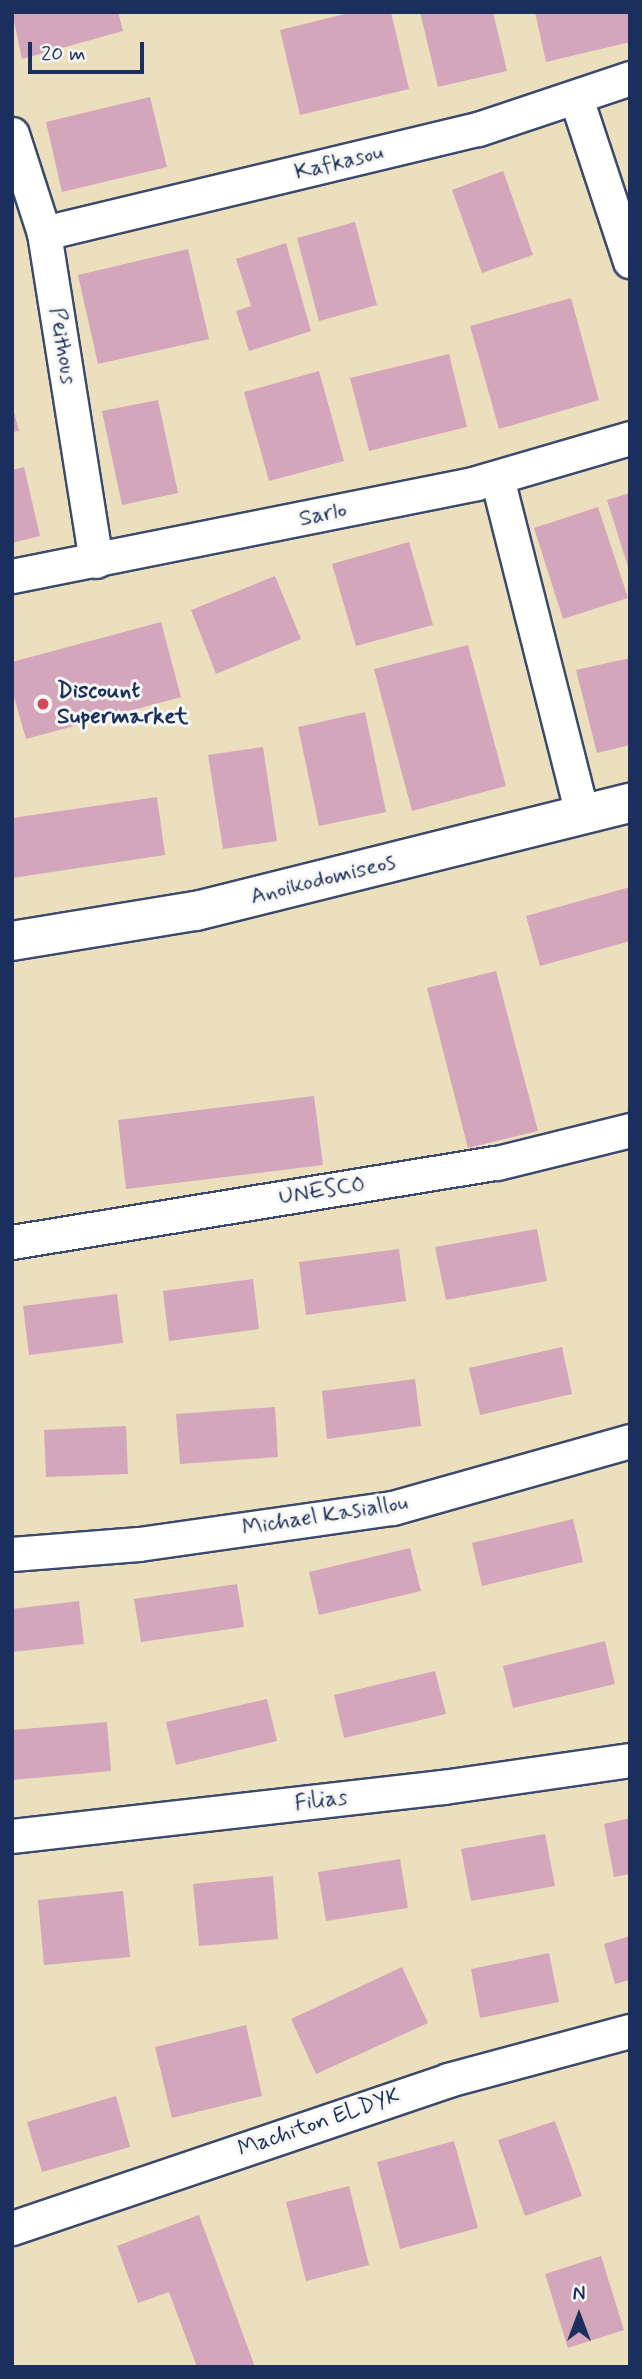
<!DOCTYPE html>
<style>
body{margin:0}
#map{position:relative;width:642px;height:2379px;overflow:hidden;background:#ecdfbe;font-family:Mynerve,sans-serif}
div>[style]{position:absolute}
.building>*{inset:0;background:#d3a6bc}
.roads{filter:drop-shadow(2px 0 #3a496c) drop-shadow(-2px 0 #3a496c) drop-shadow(0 2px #3a496c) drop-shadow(0 -2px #3a496c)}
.minor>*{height:33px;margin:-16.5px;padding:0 16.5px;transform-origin:16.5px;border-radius:16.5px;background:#fff}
.tertiary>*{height:38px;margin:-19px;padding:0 19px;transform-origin:19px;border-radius:19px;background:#fff}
.dots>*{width:19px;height:19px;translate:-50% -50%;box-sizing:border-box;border:4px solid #f6f6f2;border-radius:50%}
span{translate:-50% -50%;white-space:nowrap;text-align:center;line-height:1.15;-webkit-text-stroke:6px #f6f6f2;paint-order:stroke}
.street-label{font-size:23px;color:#1b2f5e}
.poi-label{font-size:23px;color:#1b2f5e;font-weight:700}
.left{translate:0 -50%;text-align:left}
.frame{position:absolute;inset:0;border:14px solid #1b2f5e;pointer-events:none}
.north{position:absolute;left:544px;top:2281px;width:70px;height:70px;-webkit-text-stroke:5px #f6f6f2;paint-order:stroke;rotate:0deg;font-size:19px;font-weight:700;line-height:28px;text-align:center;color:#1b2f5e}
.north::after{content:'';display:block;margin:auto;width:24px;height:32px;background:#1b2f5e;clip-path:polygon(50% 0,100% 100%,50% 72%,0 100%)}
.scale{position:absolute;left:28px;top:42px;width:116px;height:32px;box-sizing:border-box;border:4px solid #1b2f5e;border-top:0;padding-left:9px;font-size:21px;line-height:24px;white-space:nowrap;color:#1b2f5e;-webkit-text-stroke:5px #f6f6f2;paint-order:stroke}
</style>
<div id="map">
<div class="building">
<i style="clip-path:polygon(12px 12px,118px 12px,123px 31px,22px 59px)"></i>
<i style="clip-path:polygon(353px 12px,391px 12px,409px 89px,300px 115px,280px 30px)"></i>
<i style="clip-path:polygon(420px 12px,493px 12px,507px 71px,438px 87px)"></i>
<i style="clip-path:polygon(535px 12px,630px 12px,630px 42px,546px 62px)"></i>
<i style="clip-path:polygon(150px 97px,167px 167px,62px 192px,46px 122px)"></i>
<i style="clip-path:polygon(503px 171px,533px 255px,482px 273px,452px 190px)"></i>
<i style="clip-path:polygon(355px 222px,377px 305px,319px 321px,297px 238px)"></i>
<i style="clip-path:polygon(286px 243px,311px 331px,249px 351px,236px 311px,251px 306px,236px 259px)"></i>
<i style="clip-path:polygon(188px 249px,209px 339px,98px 364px,78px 275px)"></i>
<i style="clip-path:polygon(571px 298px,599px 400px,499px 429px,470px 326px)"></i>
<i style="clip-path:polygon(449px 354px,467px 427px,369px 451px,350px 378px)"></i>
<i style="clip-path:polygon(319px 371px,344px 461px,269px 481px,244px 392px)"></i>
<i style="clip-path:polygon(158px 400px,178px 493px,122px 505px,102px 411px)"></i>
<i style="clip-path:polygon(12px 404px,19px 431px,12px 432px)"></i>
<i style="clip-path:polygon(24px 467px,40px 536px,12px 543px,12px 470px)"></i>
<i style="clip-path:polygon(630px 493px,630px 570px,629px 570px,607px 500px)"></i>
<i style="clip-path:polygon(598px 507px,628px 598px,563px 619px,534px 528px)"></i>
<i style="clip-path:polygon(409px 542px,433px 625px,356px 646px,332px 564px)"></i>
<i style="clip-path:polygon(275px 576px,301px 639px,216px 674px,191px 610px)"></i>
<i style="clip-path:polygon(161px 622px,181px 697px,26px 739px,12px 690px,12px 662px)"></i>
<i style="clip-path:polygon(468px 645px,506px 786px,412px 811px,374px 669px)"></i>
<i style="clip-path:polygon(630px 658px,630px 745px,597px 753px,576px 670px)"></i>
<i style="clip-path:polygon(365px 712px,386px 812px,319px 826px,298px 727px)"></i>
<i style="clip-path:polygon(263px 747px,277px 841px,223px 849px,208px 755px)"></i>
<i style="clip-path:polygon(157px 797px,165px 855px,12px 878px,12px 818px)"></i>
<i style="clip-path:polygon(630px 887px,630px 941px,540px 966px,526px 916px)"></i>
<i style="clip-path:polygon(496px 971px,538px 1131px,468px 1148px,427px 988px)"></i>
<i style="clip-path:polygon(314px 1096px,323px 1165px,126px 1189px,118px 1120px)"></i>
<i style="clip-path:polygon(537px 1229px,547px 1281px,446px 1300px,435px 1247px)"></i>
<i style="clip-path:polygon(399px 1249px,406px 1301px,306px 1315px,299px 1262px)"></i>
<i style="clip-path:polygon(253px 1279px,259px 1329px,169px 1341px,163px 1291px)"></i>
<i style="clip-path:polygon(117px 1294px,123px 1343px,29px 1355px,23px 1306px)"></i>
<i style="clip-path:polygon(562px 1347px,572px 1394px,480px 1415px,469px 1368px)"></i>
<i style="clip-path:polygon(415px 1379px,421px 1426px,327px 1439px,322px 1391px)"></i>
<i style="clip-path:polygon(275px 1407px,278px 1457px,180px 1464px,176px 1414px)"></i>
<i style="clip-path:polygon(126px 1426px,128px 1474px,46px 1477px,44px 1430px)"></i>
<i style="clip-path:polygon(573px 1519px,583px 1562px,482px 1586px,472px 1543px)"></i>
<i style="clip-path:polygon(410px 1548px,421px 1591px,319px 1615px,309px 1572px)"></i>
<i style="clip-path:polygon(237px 1584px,244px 1627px,141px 1642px,134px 1599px)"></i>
<i style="clip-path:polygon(79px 1601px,84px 1644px,12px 1652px,12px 1609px)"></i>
<i style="clip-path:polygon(605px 1641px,615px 1684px,513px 1708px,503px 1666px)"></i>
<i style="clip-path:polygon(435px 1671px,446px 1714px,344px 1738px,334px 1695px)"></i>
<i style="clip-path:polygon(267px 1699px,277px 1741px,176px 1765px,166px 1722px)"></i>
<i style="clip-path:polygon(107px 1722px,111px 1771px,12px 1780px,12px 1730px)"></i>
<i style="clip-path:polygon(630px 1818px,630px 1874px,614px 1877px,604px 1824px)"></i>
<i style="clip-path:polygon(545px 1834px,555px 1886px,471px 1901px,461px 1849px)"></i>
<i style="clip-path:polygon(400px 1859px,408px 1908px,326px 1921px,318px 1872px)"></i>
<i style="clip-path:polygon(273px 1876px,278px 1939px,199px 1946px,193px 1884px)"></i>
<i style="clip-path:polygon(123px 1891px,130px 1957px,44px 1965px,38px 1900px)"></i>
<i style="clip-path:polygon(630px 1936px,630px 1980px,615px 1984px,604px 1944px)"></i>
<i style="clip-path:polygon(549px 1953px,559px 2002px,480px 2018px,471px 1969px)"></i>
<i style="clip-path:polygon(402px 1967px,428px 2023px,316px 2074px,291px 2019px)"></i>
<i style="clip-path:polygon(246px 2025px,262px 2096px,172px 2118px,155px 2047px)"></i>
<i style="clip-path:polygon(116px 2096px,130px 2147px,42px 2172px,27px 2122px)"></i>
<i style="clip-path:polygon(555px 2121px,582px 2196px,525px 2216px,498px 2140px)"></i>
<i style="clip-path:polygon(454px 2141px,478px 2228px,400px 2249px,377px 2162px)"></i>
<i style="clip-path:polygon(349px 2186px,369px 2265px,306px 2281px,286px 2202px)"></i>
<i style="clip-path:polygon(199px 2215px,255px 2367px,197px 2367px,169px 2292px,138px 2303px,117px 2246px)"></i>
<i style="clip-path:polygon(601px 2256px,624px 2330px,568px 2348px,545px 2274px)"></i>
</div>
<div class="roads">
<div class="minor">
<i style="left:576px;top:98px;width:172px;rotate:71.7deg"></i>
<i style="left:12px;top:134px;width:104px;rotate:72.1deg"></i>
<i style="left:44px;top:233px;width:332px;rotate:81deg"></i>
<i style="left:44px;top:233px;width:446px;rotate:-13.5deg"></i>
<i style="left:478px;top:129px;width:160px;rotate:-18.5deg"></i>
<i style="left:497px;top:478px;width:348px;rotate:75.8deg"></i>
<i style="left:12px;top:576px;width:473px;rotate:-11.3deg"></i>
<i style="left:476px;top:483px;width:160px;rotate:-16.3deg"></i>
<i style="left:12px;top:1242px;width:491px;rotate:-9.3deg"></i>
<i style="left:497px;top:1163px;width:137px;rotate:-13.9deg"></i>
<i style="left:12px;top:1554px;width:127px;rotate:-4.5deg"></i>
<i style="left:139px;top:1544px;width:257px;rotate:-8.1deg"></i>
<i style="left:393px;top:1508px;width:246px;rotate:-15.8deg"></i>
<i style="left:12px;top:1836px;width:434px;rotate:-6.5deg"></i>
<i style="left:443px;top:1787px;width:189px;rotate:-8.2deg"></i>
<i style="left:12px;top:2228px;width:460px;rotate:-18.7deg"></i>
<i style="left:448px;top:2080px;width:188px;rotate:-15.1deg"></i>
</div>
<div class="tertiary">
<i style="left:12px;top:941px;width:186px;rotate:-9.3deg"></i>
<i style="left:196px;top:911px;width:447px;rotate:-14deg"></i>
</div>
</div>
<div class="dots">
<i style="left:43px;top:704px;background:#d1495b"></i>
</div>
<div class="street-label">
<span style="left:339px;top:163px;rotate:-14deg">Kafkasou</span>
<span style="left:62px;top:346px;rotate:81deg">Peithous</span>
<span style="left:323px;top:515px;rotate:-12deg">Sarlo</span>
<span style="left:323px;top:880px;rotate:-14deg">Anoikodomiseos</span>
<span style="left:322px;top:1191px;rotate:-9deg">UNESCO</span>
<span style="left:325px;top:1516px;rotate:-9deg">Michael Kasiallou</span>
<span style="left:321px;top:1801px;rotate:-7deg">Filias</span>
<span style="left:319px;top:2123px;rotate:-19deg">Machiton ELDYK</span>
</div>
<div class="poi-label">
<span class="left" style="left:57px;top:704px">Discount<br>Supermarket</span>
</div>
<div class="frame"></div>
<div class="north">N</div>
<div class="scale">20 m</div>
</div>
